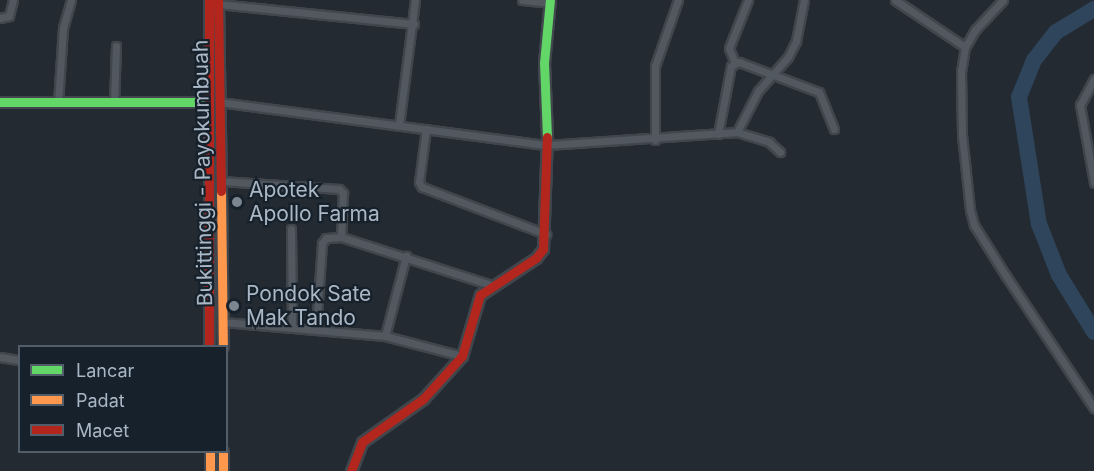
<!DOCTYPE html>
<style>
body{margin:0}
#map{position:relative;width:1094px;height:471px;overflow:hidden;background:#232a31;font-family:Inter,sans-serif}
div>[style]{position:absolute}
.river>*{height:16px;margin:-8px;padding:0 8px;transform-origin:8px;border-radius:8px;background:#2e455c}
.roads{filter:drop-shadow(2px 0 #40464c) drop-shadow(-2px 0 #40464c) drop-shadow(0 2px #40464c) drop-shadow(0 -2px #40464c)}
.street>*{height:7px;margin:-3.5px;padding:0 3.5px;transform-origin:3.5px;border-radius:3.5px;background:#525860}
.fast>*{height:9px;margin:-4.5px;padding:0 4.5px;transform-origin:4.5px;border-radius:4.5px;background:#63d668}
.slow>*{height:9px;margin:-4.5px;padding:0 4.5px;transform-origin:4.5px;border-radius:4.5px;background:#ff974d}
.jam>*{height:9px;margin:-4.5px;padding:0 4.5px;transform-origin:4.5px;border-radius:4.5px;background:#b3261e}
.dots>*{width:16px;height:16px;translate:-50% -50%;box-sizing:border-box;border:3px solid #16212b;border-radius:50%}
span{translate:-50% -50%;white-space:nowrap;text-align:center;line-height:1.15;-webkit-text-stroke:4.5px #16212b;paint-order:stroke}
.street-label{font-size:21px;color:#aab7c5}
.poi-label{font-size:21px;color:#aab7c5}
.left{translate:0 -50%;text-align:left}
.legend{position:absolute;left:18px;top:345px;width:210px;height:108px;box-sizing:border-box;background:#16212b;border:2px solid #515d69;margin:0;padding:8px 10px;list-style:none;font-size:18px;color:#aab7c5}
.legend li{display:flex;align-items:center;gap:12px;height:30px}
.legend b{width:30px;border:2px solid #515d69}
</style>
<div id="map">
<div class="river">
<i style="left:1094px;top:9px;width:44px;rotate:148.8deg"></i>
<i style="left:1056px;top:32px;width:36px;rotate:128deg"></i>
<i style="left:1034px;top:60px;width:40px;rotate:112deg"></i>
<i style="left:1019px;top:97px;width:129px;rotate:81.1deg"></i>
<i style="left:1039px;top:224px;width:55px;rotate:68.6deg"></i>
<i style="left:1059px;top:275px;width:67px;rotate:58.4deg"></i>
</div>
<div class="roads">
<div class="street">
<i style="left:522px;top:0;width:27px;rotate:6deg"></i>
<i style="left:895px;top:0;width:84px;rotate:33.9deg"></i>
<i style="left:1003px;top:0;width:41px;rotate:133deg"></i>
<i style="left:975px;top:30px;width:20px;rotate:120deg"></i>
<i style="left:965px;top:47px;width:24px;rotate:99deg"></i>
<i style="left:961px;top:71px;width:64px;rotate:89.1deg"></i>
<i style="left:962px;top:135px;width:75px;rotate:83.9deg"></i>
<i style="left:970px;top:210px;width:16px;rotate:75deg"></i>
<i style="left:974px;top:225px;width:60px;rotate:57.9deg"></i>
<i style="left:1006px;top:276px;width:159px;rotate:56.3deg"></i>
<i style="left:218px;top:4px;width:197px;rotate:5.8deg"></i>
<i style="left:0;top:18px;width:9px;rotate:-13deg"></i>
<i style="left:9px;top:16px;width:16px;rotate:-76deg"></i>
<i style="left:735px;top:63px;width:16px;rotate:-112deg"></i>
<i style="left:729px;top:48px;width:52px;rotate:-68.4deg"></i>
<i style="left:1094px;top:79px;width:30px;rotate:118deg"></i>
<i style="left:1080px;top:105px;width:79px;rotate:79.8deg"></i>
<i style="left:219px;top:102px;width:331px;rotate:7.5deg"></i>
<i style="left:547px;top:145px;width:190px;rotate:-3.9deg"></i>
<i style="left:737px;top:132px;width:34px;rotate:17deg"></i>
<i style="left:769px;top:142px;width:15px;rotate:42deg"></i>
<i style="left:58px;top:103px;width:75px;rotate:-86.2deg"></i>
<i style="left:63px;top:28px;width:29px;rotate:-74deg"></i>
<i style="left:114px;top:103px;width:57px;rotate:-88deg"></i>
<i style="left:399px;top:125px;width:126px;rotate:-82.7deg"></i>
<i style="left:426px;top:129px;width:53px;rotate:97.5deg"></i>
<i style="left:419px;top:182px;width:6px;rotate:59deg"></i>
<i style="left:422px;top:187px;width:133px;rotate:20.8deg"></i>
<i style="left:737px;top:132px;width:46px;rotate:-62.9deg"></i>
<i style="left:758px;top:91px;width:45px;rotate:-48.6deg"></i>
<i style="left:788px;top:57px;width:18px;rotate:-63deg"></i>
<i style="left:796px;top:41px;width:42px;rotate:-79deg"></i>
<i style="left:718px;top:134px;width:69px;rotate:-79.2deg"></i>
<i style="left:731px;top:66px;width:9px;rotate:-27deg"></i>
<i style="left:739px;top:62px;width:85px;rotate:20.6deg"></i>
<i style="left:819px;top:92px;width:40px;rotate:68deg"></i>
<i style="left:655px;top:140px;width:74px;rotate:-90deg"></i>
<i style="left:655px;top:66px;width:70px;rotate:-70.8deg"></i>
<i style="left:221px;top:181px;width:118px;rotate:3.9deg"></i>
<i style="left:339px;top:189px;width:6px;rotate:45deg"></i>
<i style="left:343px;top:193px;width:44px;rotate:92.6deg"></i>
<i style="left:341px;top:237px;width:157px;rotate:17.7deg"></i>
<i style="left:291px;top:229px;width:98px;rotate:89.4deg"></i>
<i style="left:223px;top:322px;width:163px;rotate:4.9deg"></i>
<i style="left:385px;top:336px;width:80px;rotate:14.6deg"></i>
<i style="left:316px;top:329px;width:86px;rotate:-86deg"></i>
<i style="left:322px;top:243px;width:6px;rotate:-51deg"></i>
<i style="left:326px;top:238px;width:15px;rotate:-4deg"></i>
<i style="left:385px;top:336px;width:83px;rotate:-75.3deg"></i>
<i style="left:0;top:357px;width:20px;rotate:9deg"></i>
</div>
<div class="fast">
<i style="left:0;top:102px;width:207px"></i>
<i style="left:547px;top:137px;width:74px;rotate:-92.3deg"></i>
<i style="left:544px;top:63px;width:63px;rotate:-84.6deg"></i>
</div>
<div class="slow">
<i style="left:221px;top:191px;width:155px;rotate:89.3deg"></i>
<i style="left:210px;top:452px;width:19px;rotate:90deg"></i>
<i style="left:223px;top:452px;width:19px;rotate:90deg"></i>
</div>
<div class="jam">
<i style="left:209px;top:0;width:346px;rotate:90deg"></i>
<i style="left:218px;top:0;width:191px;rotate:89.1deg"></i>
<i style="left:351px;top:471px;width:31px;rotate:-69deg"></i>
<i style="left:362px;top:442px;width:75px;rotate:-35.2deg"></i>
<i style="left:423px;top:399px;width:58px;rotate:-47.8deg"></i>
<i style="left:462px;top:356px;width:64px;rotate:-73.6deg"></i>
<i style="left:480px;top:295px;width:67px;rotate:-33.5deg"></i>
<i style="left:536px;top:258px;width:11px;rotate:-52deg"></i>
<i style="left:543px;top:249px;width:112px;rotate:-88deg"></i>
</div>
</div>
<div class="dots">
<i style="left:237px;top:202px;background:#7b8691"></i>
<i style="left:234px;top:306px;background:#7b8691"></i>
</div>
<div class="street-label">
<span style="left:203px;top:173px;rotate:-91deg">Bukittinggi - Payokumbuah</span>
</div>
<div class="poi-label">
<span class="left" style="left:249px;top:202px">Apotek<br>Apollo Farma</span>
<span class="left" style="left:246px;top:306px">Pondok Sate<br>Mak Tando</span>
</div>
<ul class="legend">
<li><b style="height:8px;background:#63d668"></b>Lancar</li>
<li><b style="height:8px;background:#ff974d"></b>Padat</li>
<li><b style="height:8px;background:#b3261e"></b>Macet</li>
</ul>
</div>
